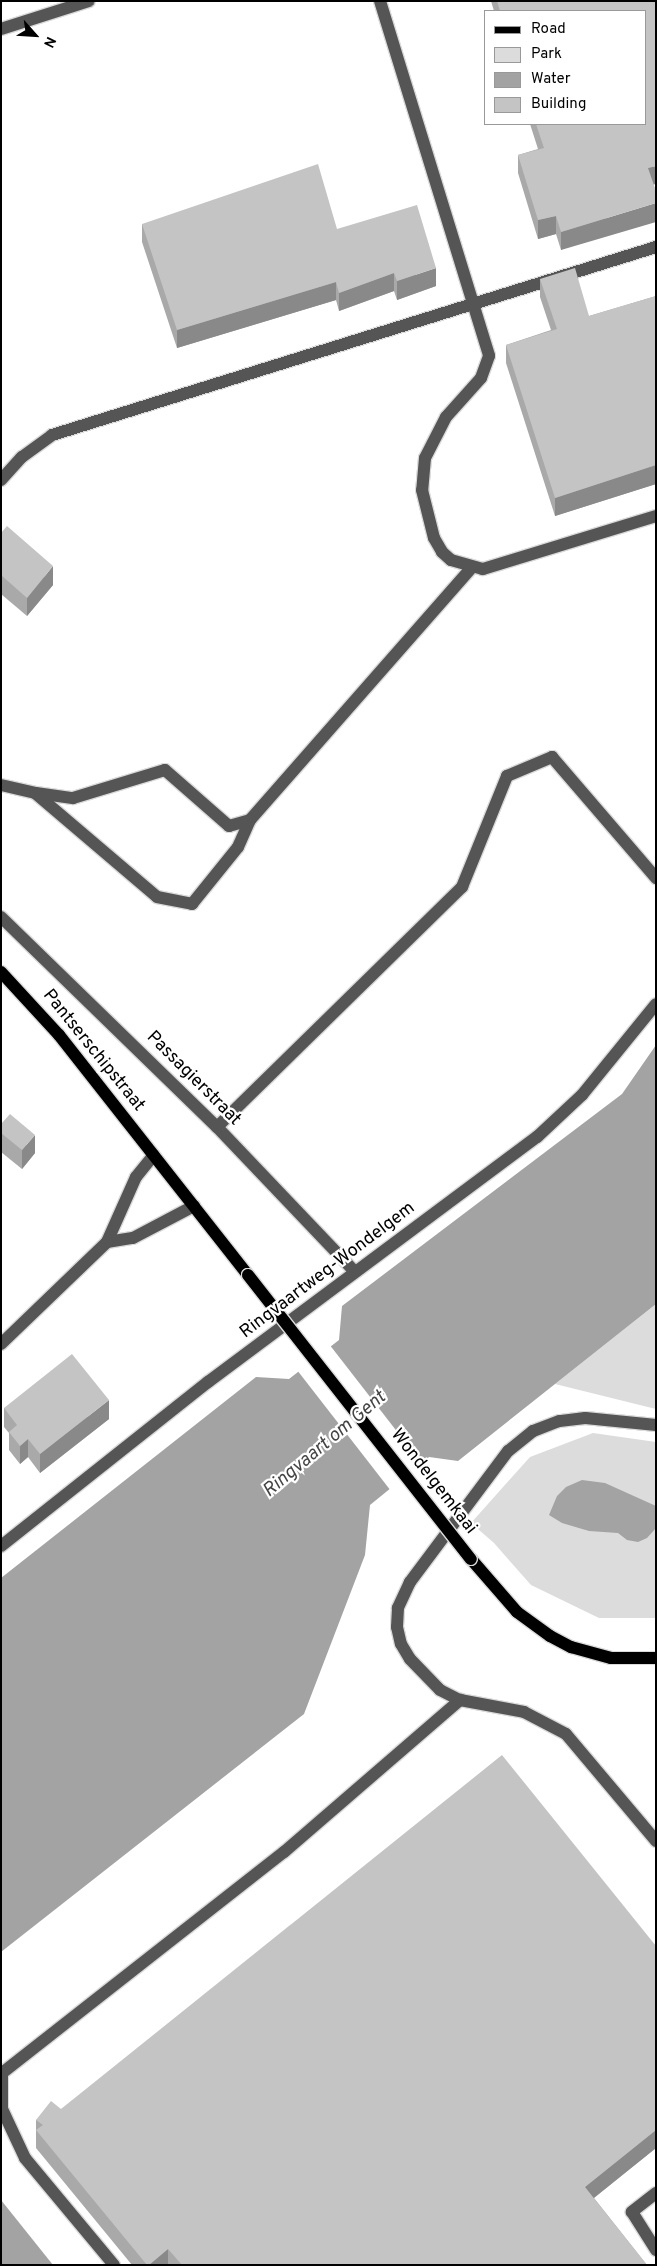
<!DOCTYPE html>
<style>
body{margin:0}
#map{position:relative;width:657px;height:2266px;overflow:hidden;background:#fff;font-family:Overpass,sans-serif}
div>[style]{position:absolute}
.green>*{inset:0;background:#dcdcdc}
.water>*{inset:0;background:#a3a3a3}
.pier>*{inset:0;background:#fff}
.roads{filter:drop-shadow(1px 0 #dbdbdb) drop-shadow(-1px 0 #dbdbdb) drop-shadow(0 1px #dbdbdb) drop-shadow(0 -1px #dbdbdb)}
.minor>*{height:12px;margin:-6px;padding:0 6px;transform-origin:6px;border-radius:6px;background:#555}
.major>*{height:12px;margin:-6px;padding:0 6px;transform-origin:6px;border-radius:6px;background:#000}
.bridges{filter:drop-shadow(1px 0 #dbdbdb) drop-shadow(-1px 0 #dbdbdb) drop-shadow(0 1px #dbdbdb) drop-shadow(0 -1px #dbdbdb)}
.major-bridge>*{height:12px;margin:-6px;padding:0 6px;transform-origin:6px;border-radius:6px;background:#000}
.wall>*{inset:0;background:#a9a9a9}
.shaded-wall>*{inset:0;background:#898989}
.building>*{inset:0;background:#c4c4c4}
span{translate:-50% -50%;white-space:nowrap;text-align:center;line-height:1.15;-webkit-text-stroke:4.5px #fff;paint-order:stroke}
.street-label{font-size:18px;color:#000}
.water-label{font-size:19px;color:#444;font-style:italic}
.frame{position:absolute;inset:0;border:2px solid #000;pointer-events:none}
.legend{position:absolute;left:484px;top:10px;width:162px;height:115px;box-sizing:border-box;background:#fff;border:1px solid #999;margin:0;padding:6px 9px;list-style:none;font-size:15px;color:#000}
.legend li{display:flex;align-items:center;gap:10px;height:25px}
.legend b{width:25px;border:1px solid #999}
.north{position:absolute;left:10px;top:10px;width:50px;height:50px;-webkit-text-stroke:4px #fff;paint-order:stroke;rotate:116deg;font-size:14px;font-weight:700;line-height:20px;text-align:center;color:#000}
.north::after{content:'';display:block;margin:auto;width:18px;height:22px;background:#000;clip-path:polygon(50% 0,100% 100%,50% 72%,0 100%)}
</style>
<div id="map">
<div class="green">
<i style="clip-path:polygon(656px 1304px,656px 1409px,555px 1384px)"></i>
<i style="clip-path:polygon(593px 1433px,656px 1442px,656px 1618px,599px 1618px,531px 1585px,494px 1543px,471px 1523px,530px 1457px)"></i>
</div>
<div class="water">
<i style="clip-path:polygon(656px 1045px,656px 1304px,458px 1461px,429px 1457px,370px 1505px,365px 1555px,304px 1714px,1px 1952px,1px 1578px,256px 1377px,289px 1379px,339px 1340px,342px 1306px,622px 1094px)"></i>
<i style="clip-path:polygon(582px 1480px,605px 1483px,656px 1506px,656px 1528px,647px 1538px,638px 1542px,627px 1540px,618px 1533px,589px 1531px,562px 1523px,549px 1515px,557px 1496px,566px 1487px)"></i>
<i style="clip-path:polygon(1px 2200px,53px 2265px,1px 2265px)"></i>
</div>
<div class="pier">
<i style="clip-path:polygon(329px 1344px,423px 1465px,391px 1491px,297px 1370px)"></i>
</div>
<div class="roads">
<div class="minor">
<i style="left:380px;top:1px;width:371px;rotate:72.9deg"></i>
<i style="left:489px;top:356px;width:23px;rotate:110deg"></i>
<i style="left:481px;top:378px;width:52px;rotate:131.9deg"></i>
<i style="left:446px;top:417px;width:46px;rotate:117.1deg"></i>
<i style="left:425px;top:458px;width:32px;rotate:95deg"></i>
<i style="left:422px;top:490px;width:49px;rotate:76deg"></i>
<i style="left:434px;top:538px;width:16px;rotate:60deg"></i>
<i style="left:442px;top:552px;width:12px;rotate:42deg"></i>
<i style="left:451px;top:560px;width:33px;rotate:16deg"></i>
<i style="left:483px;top:569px;width:181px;rotate:-17deg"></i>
<i style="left:1px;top:29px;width:92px;rotate:-17.7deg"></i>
<i style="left:1px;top:480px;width:31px;rotate:-48deg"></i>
<i style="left:22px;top:457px;width:37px;rotate:-36deg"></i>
<i style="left:52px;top:435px;width:633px;rotate:-17.29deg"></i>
<i style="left:1px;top:785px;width:35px;rotate:13deg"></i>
<i style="left:35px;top:793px;width:160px;rotate:40.4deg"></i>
<i style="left:157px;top:897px;width:36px;rotate:11deg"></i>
<i style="left:192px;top:904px;width:73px;rotate:-51.1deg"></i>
<i style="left:238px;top:847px;width:30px;rotate:-66deg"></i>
<i style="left:250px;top:820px;width:337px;rotate:-48.7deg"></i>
<i style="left:36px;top:793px;width:37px;rotate:8deg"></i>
<i style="left:73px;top:798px;width:96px;rotate:-16.9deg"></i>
<i style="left:165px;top:770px;width:85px;rotate:41.2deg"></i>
<i style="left:229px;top:826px;width:22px;rotate:-16deg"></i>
<i style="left:1px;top:917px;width:301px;rotate:44.2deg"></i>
<i style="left:217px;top:1127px;width:200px;rotate:46.4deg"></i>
<i style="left:217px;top:1127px;width:343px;rotate:-44.4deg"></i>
<i style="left:462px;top:887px;width:120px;rotate:-67.9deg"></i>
<i style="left:507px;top:776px;width:49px;rotate:-22.9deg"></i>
<i style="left:552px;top:757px;width:160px;rotate:49.3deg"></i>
<i style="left:107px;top:1242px;width:26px;rotate:-9deg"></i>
<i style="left:133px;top:1238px;width:69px;rotate:-27.7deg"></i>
<i style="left:1px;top:1344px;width:147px;rotate:-43.9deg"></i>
<i style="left:107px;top:1242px;width:71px;rotate:-66deg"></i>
<i style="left:136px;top:1177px;width:28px;rotate:-51deg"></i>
<i style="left:656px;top:1425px;width:71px;rotate:-174.4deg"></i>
<i style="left:585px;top:1418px;width:26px;rotate:173deg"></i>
<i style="left:559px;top:1421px;width:28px;rotate:159deg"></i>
<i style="left:533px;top:1431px;width:32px;rotate:141deg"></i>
<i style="left:508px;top:1451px;width:164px;rotate:126.8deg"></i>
<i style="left:410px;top:1582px;width:29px;rotate:115deg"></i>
<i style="left:398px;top:1608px;width:19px;rotate:93deg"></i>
<i style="left:397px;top:1627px;width:17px;rotate:77deg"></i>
<i style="left:401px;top:1644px;width:17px;rotate:59deg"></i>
<i style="left:410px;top:1659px;width:43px;rotate:45.9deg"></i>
<i style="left:440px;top:1690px;width:22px;rotate:27deg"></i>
<i style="left:460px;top:1700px;width:65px;rotate:10.6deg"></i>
<i style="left:524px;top:1712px;width:47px;rotate:27.6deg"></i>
<i style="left:566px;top:1734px;width:140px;rotate:49.9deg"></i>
<i style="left:1px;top:1546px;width:264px;rotate:-38.4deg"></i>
<i style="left:208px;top:1382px;width:410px;rotate:-36.7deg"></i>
<i style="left:537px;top:1137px;width:62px;rotate:-43deg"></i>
<i style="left:582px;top:1095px;width:117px;rotate:-50.9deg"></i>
<i style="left:656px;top:2193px;width:31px;rotate:142deg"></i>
<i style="left:632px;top:2212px;width:45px;rotate:57.7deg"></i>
<i style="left:114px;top:2265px;width:139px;rotate:-129.8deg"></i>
<i style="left:25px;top:2158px;width:54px;rotate:-115.1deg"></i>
<i style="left:2px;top:2109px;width:36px;rotate:-90deg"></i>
<i style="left:2px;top:2073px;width:358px;rotate:-38.1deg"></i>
<i style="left:284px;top:1852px;width:233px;rotate:-40.8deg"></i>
</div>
<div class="major">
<i style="left:1px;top:972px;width:86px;rotate:47.4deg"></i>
<i style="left:59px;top:1035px;width:305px;rotate:51.8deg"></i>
<i style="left:471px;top:1559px;width:70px;rotate:49deg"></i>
<i style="left:517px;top:1612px;width:41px;rotate:36deg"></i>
<i style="left:550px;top:1636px;width:24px;rotate:28deg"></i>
<i style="left:571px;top:1647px;width:41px;rotate:15.4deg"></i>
<i style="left:611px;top:1658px;width:45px"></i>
</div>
</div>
<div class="bridges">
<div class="major-bridge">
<i style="left:248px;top:1275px;width:361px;rotate:51.9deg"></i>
</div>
</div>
<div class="wall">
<i style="clip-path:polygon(491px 1px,656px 1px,653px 185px,561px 250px,556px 234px,538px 239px,518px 173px,518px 155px,538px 149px,530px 124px,646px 124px,646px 11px,494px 11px)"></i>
<i style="clip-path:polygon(142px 224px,337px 229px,436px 286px,397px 300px,394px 291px,339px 311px,336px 300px,177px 348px,142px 242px)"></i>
<i style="clip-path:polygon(540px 279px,589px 316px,656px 296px,656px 484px,555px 516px,506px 363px,506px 345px,551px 330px,540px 297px)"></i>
<i style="clip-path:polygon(1px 533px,53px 585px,27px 616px,1px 594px)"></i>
<i style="clip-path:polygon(1px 1124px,35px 1153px,22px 1169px,1px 1152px)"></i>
<i style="clip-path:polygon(4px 1408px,109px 1419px,40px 1473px,28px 1457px,20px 1464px,9px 1450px,9px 1433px,4px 1427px)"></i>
<i style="clip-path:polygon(656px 1946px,656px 2148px,594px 2198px,647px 2265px,132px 2265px,36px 2148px,36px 2120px,61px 2109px)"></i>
</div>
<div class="shaded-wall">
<i style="clip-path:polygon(656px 166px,656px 184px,648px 186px,648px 168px)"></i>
<i style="clip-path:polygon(656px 203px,656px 222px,561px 250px,561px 232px)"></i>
<i style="clip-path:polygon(556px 216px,556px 234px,538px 239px,538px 220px)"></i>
<i style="clip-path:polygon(436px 268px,436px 286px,397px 300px,397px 281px)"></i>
<i style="clip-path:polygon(394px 273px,394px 291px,339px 311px,339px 293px)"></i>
<i style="clip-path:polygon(336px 282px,336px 300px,177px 348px,177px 330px)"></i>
<i style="clip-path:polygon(656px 465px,656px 484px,555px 516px,555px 498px)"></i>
<i style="clip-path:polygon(53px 566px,53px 585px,27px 616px,27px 598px)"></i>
<i style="clip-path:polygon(35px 1135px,35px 1153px,22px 1169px,22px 1150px)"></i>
<i style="clip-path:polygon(109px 1400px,109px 1419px,40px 1473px,40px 1454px)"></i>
<i style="clip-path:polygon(28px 1439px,28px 1457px,20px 1464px,20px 1446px)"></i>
<i style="clip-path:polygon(656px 2130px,656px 2148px,585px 2205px,585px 2187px)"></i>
<i style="clip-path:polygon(168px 2249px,168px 2265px,149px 2265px)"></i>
</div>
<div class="building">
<i style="clip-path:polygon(497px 1px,656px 1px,656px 166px,648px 168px,656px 191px,656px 203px,561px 232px,556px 216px,538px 220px,518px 155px,544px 148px,536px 124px,646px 124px,646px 11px,500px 11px)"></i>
<i style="clip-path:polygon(318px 164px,337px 229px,417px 205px,436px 268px,397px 281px,394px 273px,339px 293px,336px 282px,177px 330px,142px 224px)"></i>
<i style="clip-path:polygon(575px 268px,589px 316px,656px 296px,656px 465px,555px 498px,506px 345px,557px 329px,540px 279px)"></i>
<i style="clip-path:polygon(7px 526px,53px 566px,27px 598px,1px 575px,1px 533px)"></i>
<i style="clip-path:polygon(10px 1114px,35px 1135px,22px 1150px,1px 1133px,1px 1124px)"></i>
<i style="clip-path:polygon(72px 1354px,109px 1400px,40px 1454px,28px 1439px,20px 1446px,9px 1432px,17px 1425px,4px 1408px)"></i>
<i style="clip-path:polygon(502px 1755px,656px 1946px,656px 2130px,585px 2187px,647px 2265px,182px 2265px,168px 2249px,149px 2265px,147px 2265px,36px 2130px,43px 2125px,36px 2120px,51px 2101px,61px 2109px)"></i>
</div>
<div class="street-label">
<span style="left:93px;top:1051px;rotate:51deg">Pantserschipstraat</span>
<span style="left:193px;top:1079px;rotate:45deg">Passagierstraat</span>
<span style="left:328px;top:1271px;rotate:-37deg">Ringvaartweg-Wondelgem</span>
<span style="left:433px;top:1482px;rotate:52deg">Wondelgemkaai</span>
</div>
<div class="water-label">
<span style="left:325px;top:1445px;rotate:-40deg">Ringvaart om Gent</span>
</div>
<div class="frame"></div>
<ul class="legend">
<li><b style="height:6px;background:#000"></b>Road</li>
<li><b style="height:14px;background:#dcdcdc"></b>Park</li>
<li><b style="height:14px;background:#a3a3a3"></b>Water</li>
<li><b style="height:14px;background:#c4c4c4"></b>Building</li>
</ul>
<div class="north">N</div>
</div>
